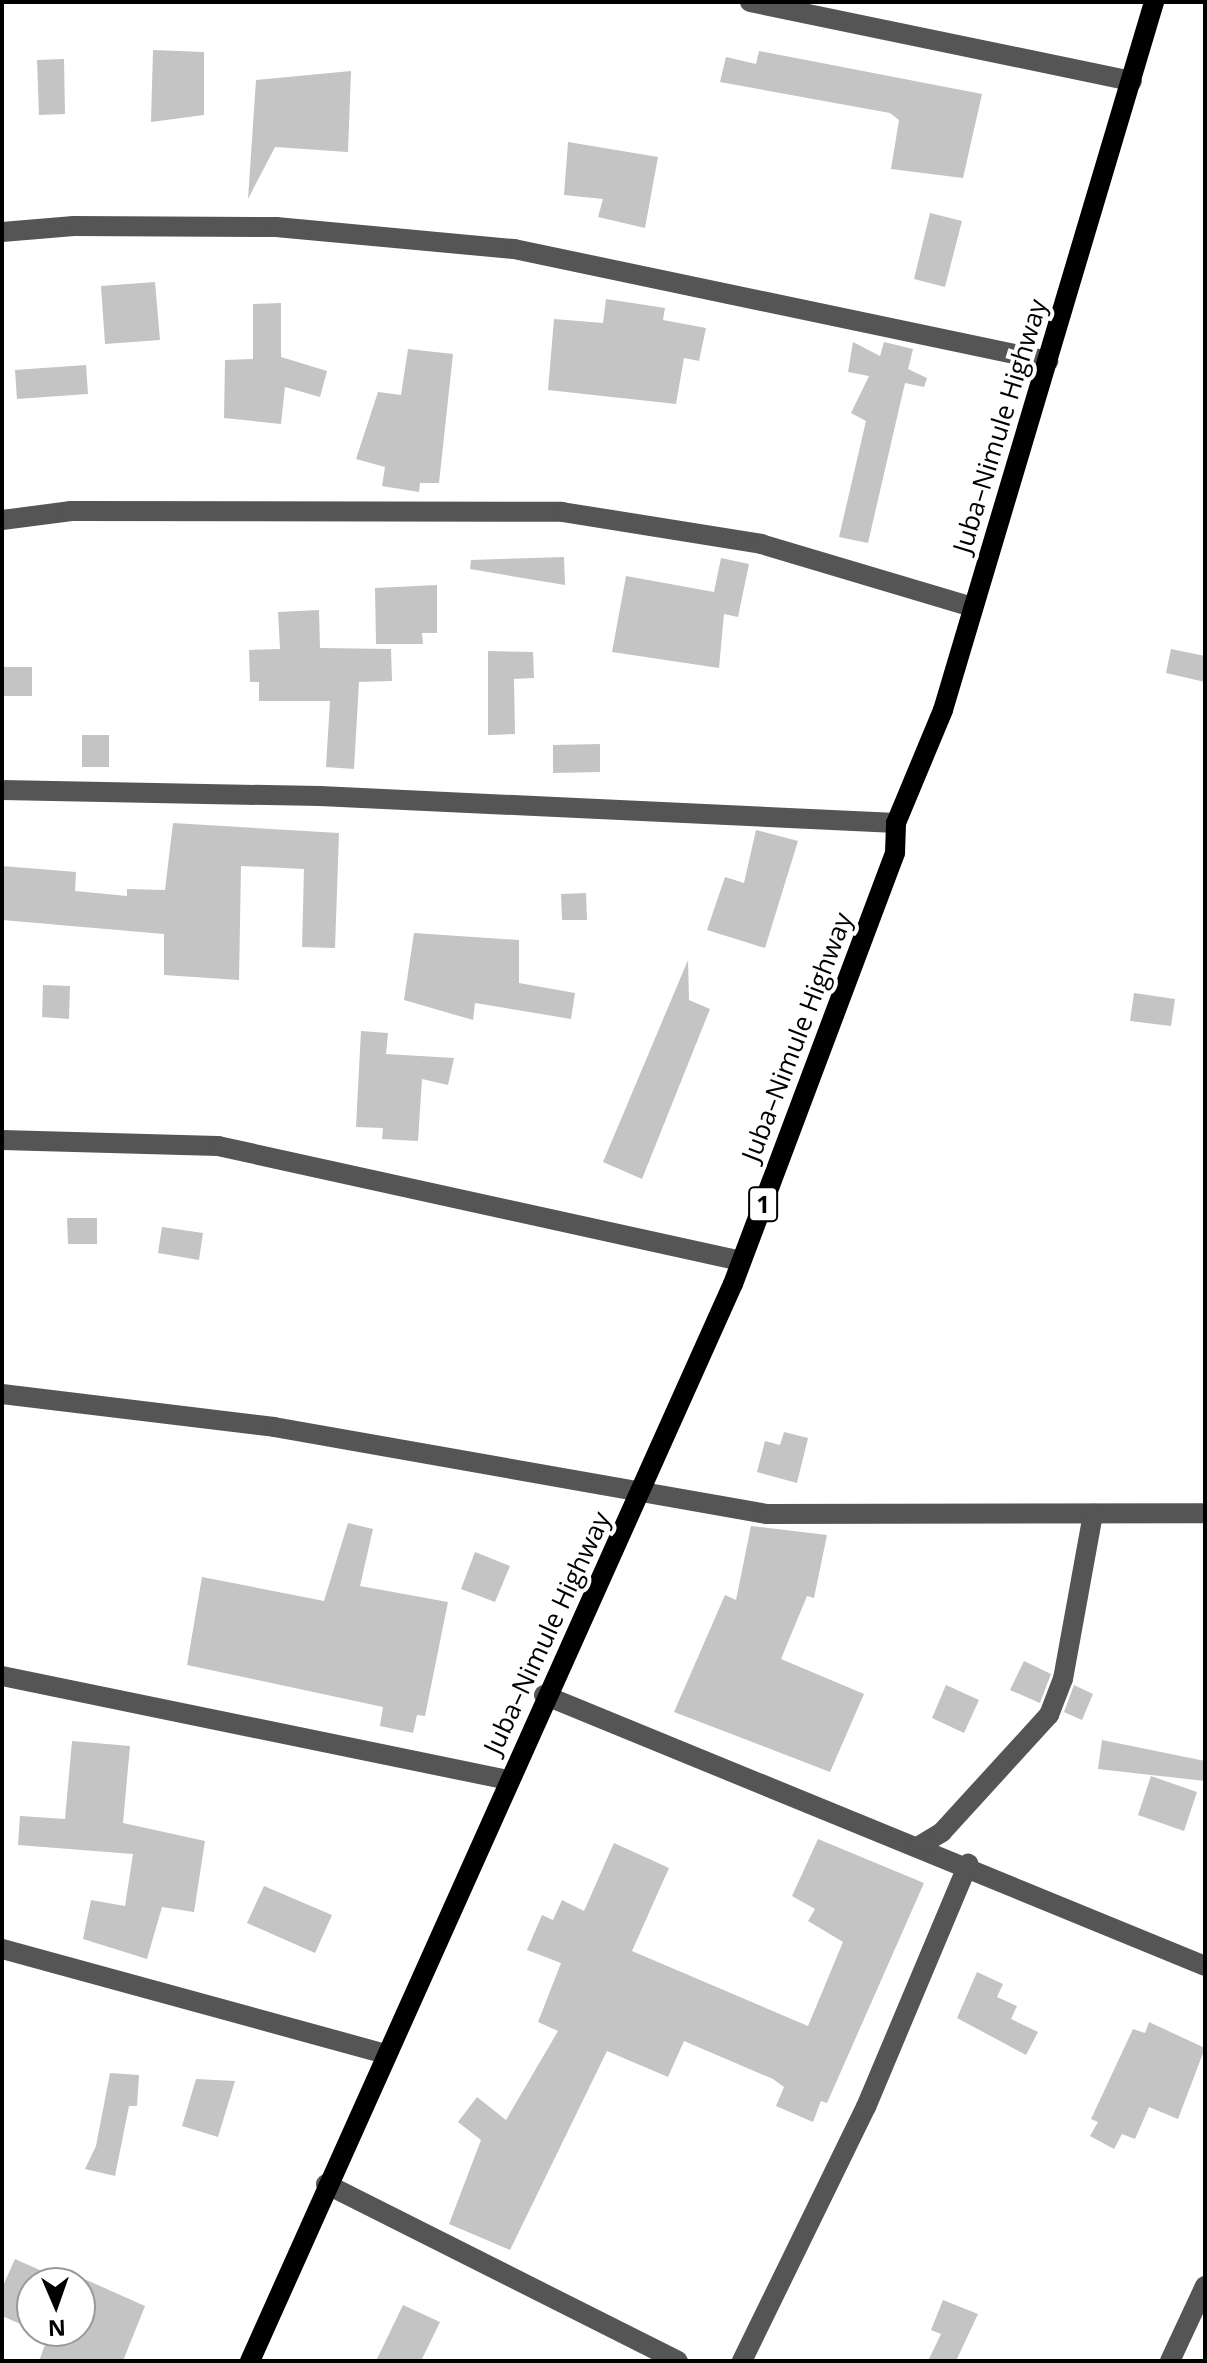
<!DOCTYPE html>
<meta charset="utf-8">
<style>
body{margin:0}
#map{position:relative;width:1207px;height:2363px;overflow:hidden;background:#fff;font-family:"Open Sans",sans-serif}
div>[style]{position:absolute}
.building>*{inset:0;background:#c4c4c4}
.minor>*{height:20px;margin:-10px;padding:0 10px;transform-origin:10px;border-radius:10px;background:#555}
.major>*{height:20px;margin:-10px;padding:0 10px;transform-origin:10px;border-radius:10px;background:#000}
span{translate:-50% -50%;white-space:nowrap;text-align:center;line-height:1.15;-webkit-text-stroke:8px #fff;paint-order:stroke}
.shield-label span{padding:2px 6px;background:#fff;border:2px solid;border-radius:6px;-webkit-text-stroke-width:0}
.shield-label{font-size:24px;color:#000;font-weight:700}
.street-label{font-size:26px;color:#000}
.frame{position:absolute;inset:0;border:4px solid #000;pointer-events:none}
.north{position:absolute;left:16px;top:2267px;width:80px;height:80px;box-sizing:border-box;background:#fff;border:2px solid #999;border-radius:50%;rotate:178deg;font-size:22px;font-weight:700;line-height:32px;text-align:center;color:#000}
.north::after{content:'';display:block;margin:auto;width:28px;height:36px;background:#000;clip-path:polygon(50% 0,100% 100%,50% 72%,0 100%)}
</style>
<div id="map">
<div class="building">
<i style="clip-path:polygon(153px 50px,204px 52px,204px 115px,151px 122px)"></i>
<i style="clip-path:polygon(759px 51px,982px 94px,963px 178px,891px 169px,899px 120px,890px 113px,720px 82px,726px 57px,756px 64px)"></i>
<i style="clip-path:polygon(64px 59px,65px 114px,39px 115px,37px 60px)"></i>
<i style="clip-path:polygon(351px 71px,348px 152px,275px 147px,248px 199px,256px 80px)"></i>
<i style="clip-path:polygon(568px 142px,658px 157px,645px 228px,598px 217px,603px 199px,564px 195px)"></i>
<i style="clip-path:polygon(930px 213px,962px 221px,945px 287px,914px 279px)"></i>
<i style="clip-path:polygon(155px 282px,160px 340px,105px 344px,101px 286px)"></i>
<i style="clip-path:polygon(606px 299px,665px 308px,663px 320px,706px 328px,699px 361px,684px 358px,676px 404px,548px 390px,554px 319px,603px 323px)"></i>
<i style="clip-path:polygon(281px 303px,281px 357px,327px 371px,320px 397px,285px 387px,281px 424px,224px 418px,225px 360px,253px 359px,253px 304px)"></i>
<i style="clip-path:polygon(853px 342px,880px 356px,884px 342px,913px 349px,908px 369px,927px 378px,924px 387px,905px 383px,868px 543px,839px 537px,866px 421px,851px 413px,869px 376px,848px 372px)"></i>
<i style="clip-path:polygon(408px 349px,453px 354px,439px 483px,420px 483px,419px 492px,382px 486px,385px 467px,356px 459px,378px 392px,401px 395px)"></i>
<i style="clip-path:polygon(86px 365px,88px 394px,17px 399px,15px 370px)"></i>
<i style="clip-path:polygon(564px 557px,565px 585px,470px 569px,471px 560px)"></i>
<i style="clip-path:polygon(721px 558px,749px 564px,738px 617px,724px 614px,719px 668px,612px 652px,626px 576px,714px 592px)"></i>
<i style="clip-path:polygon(437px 585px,437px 633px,422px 633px,423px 644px,376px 644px,375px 588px)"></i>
<i style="clip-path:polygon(319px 610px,320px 648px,391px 649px,392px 681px,359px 682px,354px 769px,326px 767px,330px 701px,259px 701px,259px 682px,250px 682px,249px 650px,280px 649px,278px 612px)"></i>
<i style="clip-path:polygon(1171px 649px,1205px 656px,1205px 682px,1166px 673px)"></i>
<i style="clip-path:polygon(488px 651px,533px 652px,534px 678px,514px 679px,515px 734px,488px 735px)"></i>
<i style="clip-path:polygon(2px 667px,32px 667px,32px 696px,2px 696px)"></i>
<i style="clip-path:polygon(82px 735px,109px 735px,109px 767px,82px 767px)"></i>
<i style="clip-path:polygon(600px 744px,600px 772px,553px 773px,553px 745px)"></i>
<i style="clip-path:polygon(173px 823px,339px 833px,335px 948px,302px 947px,304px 869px,241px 866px,239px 980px,164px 975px,164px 934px,2px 920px,2px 866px,76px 872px,75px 891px,127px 896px,127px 889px,165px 890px)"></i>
<i style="clip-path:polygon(756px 830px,798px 841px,765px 948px,707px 930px,725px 877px,744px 883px)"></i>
<i style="clip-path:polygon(586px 893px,587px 920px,562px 920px,561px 894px)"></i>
<i style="clip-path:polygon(414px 933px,519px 940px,519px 983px,575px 993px,571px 1019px,475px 1003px,473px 1020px,404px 1000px)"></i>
<i style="clip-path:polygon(688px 960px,689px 1000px,710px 1009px,642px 1179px,603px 1162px)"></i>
<i style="clip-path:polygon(43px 985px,70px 986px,69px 1019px,42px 1017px)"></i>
<i style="clip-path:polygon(1134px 993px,1175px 999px,1171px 1026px,1130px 1021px)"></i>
<i style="clip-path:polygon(361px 1031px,388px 1033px,386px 1054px,454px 1058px,448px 1085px,422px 1079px,418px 1141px,382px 1139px,383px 1128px,356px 1127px)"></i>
<i style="clip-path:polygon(67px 1218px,97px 1218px,97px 1244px,68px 1244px)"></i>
<i style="clip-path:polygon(162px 1227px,203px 1233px,199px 1260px,158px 1253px)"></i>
<i style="clip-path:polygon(784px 1432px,808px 1438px,797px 1483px,757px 1472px,765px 1441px,780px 1445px)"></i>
<i style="clip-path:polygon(348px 1523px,373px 1529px,360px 1586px,448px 1602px,425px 1716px,417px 1715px,413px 1733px,380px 1726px,383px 1707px,187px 1665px,202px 1577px,324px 1601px)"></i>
<i style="clip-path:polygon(751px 1526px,827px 1535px,814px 1598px,807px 1596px,781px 1659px,864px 1694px,830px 1772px,674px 1712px,725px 1595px,736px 1600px)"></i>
<i style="clip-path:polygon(475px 1552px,510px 1566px,495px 1602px,461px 1589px)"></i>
<i style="clip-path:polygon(1024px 1661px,1051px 1674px,1040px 1703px,1010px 1690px)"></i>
<i style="clip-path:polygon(946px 1685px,979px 1700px,964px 1733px,932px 1718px)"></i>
<i style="clip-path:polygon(1074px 1685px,1093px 1694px,1082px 1720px,1064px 1712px)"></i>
<i style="clip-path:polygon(1102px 1740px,1205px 1761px,1205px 1781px,1098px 1769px)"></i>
<i style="clip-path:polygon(72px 1741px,130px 1746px,123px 1823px,205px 1841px,194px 1912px,162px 1907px,147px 1959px,83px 1939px,91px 1900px,125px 1906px,133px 1854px,18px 1845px,20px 1816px,65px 1819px)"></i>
<i style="clip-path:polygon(1151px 1776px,1197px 1792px,1184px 1831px,1138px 1815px)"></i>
<i style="clip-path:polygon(818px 1839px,924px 1883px,827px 2103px,821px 2101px,813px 2122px,776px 2106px,784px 2087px,773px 2079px,684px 2041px,668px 2077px,607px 2051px,510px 2250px,449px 2224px,481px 2140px,458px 2122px,477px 2097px,506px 2120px,558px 2031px,538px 2022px,561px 1963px,527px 1950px,542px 1915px,553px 1920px,562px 1900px,584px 1911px,614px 1843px,669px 1868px,632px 1951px,808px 2026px,843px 1942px,808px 1921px,815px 1909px,792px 1896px)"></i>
<i style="clip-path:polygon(264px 1886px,332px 1915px,315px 1953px,247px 1923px)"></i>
<i style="clip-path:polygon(977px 1972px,1003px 1984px,997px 1997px,1017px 2006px,1011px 2019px,1038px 2032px,1026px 2055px,957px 2018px)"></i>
<i style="clip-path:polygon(1149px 2022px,1205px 2048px,1178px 2119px,1149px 2107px,1135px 2139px,1122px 2134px,1114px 2149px,1090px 2136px,1098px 2122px,1091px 2119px,1133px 2029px,1145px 2033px)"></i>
<i style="clip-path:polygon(110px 2073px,139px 2075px,137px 2106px,129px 2106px,115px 2176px,85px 2169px,96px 2146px)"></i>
<i style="clip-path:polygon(196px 2079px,235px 2081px,218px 2137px,182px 2126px)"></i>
<i style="clip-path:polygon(15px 2259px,69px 2283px,32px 2283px,32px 2329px,2px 2316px,2px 2288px)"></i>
<i style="clip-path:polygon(73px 2274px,145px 2306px,123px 2361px,39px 2361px,48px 2336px,36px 2331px,80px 2331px,80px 2283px,69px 2283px)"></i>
<i style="clip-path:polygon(943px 2300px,978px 2314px,956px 2361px,928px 2361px,941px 2334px,931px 2330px)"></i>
<i style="clip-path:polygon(403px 2305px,440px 2322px,421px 2361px,376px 2361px)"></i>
</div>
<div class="minor">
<i style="left:750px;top:2px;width:390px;rotate:11.7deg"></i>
<i style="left:2px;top:232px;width:72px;rotate:-4.8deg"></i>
<i style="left:74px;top:226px;width:202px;rotate:0.3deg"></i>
<i style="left:276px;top:227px;width:239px;rotate:5.3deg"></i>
<i style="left:514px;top:249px;width:546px;rotate:11.85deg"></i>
<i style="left:2px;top:520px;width:70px;rotate:-7.4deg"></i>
<i style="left:71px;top:511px;width:491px;rotate:0.1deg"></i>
<i style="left:562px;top:512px;width:202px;rotate:9.1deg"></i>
<i style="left:761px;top:544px;width:221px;rotate:16.6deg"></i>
<i style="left:2px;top:790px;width:318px;rotate:1.1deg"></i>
<i style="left:320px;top:796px;width:577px;rotate:2.68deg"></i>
<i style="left:2px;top:1140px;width:216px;rotate:1.6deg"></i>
<i style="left:218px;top:1146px;width:535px;rotate:12.4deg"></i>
<i style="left:2px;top:1394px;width:274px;rotate:6.9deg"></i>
<i style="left:274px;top:1427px;width:501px;rotate:10.01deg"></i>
<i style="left:767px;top:1514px;width:438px;rotate:-0.1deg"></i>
<i style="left:2px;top:1676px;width:517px;rotate:11.61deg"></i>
<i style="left:544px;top:1695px;width:714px;rotate:22.29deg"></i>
<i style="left:919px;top:1846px;width:27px;rotate:-31deg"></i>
<i style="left:942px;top:1832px;width:159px;rotate:-47.6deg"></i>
<i style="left:1049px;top:1715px;width:39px;rotate:-69deg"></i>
<i style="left:1063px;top:1679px;width:168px;rotate:-79.7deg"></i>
<i style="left:2px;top:1949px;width:398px;rotate:15.3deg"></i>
<i style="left:326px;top:2184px;width:394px;rotate:26.7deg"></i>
<i style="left:742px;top:2361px;width:283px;rotate:-64deg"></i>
<i style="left:866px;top:2107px;width:264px;rotate:-67.2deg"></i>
<i style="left:1170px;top:2361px;width:83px;rotate:-65deg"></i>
</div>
<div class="major">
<i style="left:250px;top:2361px;width:1180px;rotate:-65.85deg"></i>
<i style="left:733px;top:1284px;width:460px;rotate:-69.4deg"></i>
<i style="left:895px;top:853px;width:30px;rotate:-88deg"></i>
<i style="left:896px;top:823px;width:122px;rotate:-67.4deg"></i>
<i style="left:943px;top:710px;width:739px;rotate:-73.4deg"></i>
</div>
<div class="shield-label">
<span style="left:763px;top:1204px">1</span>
</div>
<div class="street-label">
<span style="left:1000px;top:426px;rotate:-73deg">Juba–Nimule Highway</span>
<span style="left:797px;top:1037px;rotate:-69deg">Juba–Nimule Highway</span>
<span style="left:547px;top:1633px;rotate:-65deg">Juba–Nimule Highway</span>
</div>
<div class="frame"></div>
<div class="north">N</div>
</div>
